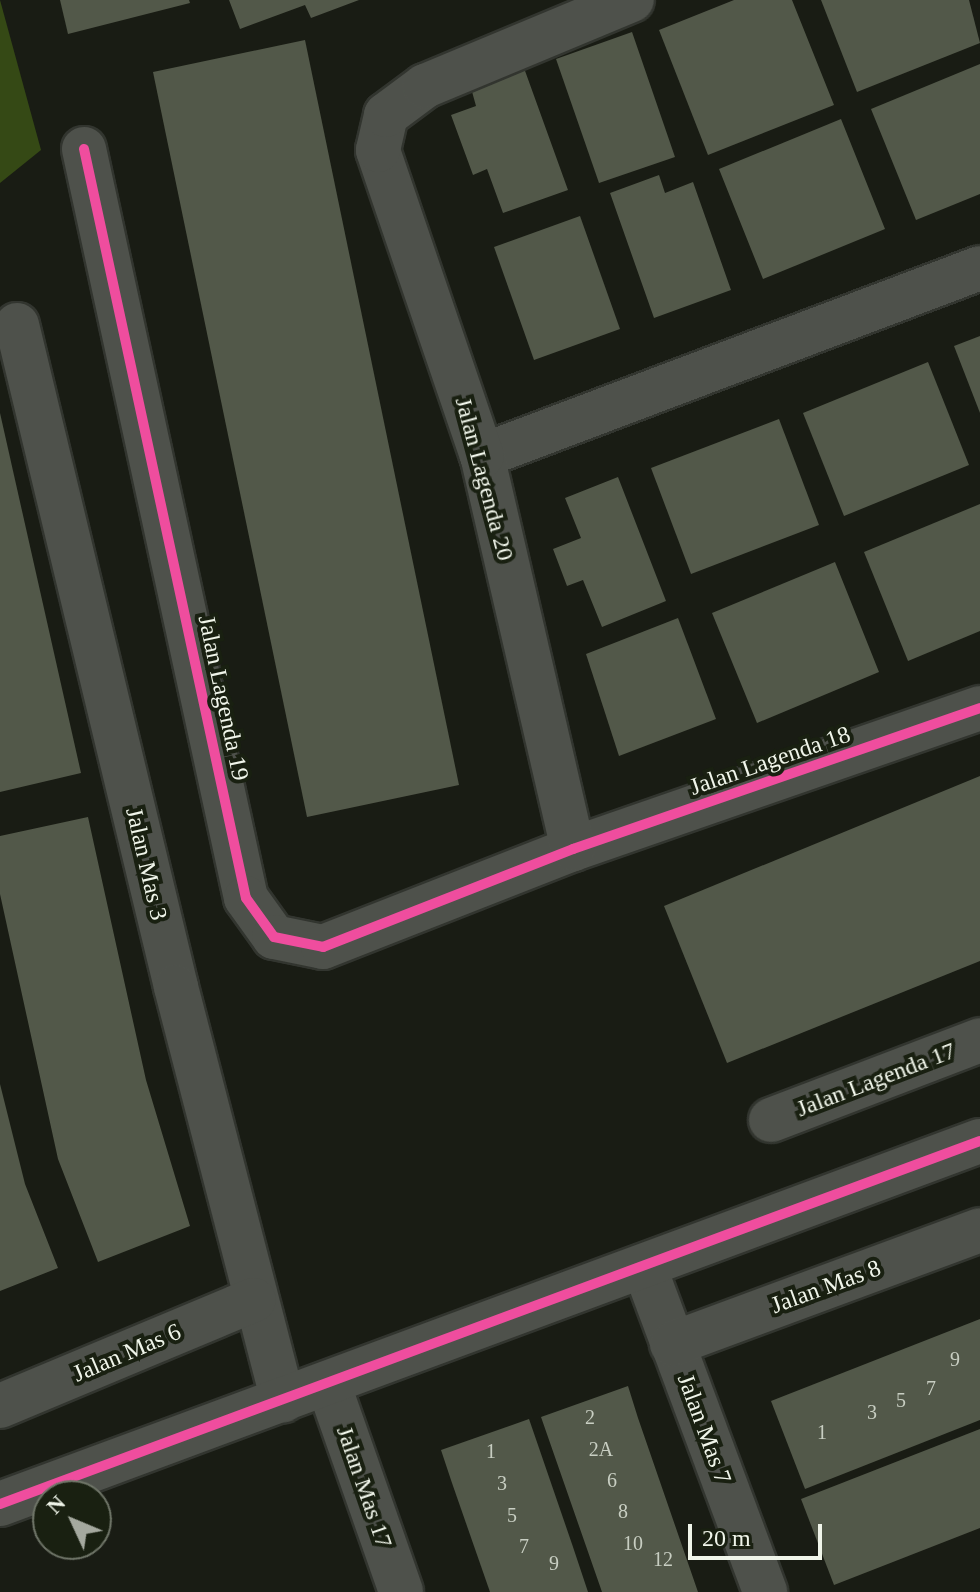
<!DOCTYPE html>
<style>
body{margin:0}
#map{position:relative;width:980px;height:1592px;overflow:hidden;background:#191c14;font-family:"Times New Roman",serif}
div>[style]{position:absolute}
.forest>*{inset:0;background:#354915}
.building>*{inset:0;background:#525849}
.roads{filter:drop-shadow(2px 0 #32352f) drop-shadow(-2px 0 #32352f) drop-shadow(0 2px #32352f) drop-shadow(0 -2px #32352f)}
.minor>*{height:44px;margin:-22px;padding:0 22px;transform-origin:22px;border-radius:22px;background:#4e514b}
.tertiary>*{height:44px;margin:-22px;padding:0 22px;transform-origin:22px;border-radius:22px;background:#4e514b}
.cycleway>*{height:10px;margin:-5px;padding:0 5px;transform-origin:5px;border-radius:5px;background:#ef4d9e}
span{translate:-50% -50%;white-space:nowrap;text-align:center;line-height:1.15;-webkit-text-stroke:8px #192011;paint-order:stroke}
.number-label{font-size:20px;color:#c8cec2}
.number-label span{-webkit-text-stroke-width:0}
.street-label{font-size:24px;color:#f0f5ea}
.north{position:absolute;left:32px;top:1480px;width:80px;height:80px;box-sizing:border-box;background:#192011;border:2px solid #6f7568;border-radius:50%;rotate:314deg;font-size:22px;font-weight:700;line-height:32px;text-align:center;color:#f0f5ea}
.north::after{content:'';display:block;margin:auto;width:28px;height:36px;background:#a5a99f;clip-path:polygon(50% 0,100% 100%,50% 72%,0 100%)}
.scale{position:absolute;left:688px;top:1524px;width:134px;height:36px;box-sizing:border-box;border:4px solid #f0f5ea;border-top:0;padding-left:10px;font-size:24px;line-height:28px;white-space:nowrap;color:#f0f5ea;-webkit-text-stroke:6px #192011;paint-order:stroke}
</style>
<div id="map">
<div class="forest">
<i style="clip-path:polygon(0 0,41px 150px,0 183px)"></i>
</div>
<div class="building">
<i style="clip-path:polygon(60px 0,189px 0,190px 3px,68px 34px)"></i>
<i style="clip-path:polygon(229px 0,359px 0,311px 18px,305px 5px,240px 29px)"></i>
<i style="clip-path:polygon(734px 0,792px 0,834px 105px,708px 155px,659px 30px)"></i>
<i style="clip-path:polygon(821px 0,969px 0,980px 43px,857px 92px)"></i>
<i style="clip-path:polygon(632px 32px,675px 157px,599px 183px,556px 59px)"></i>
<i style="clip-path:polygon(305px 40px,459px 785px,307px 817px,153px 72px)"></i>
<i style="clip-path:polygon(980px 64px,980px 194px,916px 220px,871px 109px)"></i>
<i style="clip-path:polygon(524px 68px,568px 190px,503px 213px,487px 169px,473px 175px,451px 115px,476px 106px,471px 88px)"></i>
<i style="clip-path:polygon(841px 119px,885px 229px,763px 279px,719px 169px)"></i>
<i style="clip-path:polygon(659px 175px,665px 193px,693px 182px,731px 290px,654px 318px,610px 193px)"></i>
<i style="clip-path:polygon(580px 216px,620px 329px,534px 360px,494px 247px)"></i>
<i style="clip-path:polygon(980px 336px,980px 413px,954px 346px)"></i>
<i style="clip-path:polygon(928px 362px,969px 465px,844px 516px,803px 413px)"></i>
<i style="clip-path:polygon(0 413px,81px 773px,0 792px)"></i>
<i style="clip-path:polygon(779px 419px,819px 525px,691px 574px,651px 468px)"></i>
<i style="clip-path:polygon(618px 477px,666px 601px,602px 627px,583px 580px,567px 586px,553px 549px,581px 538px,565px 498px)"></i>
<i style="clip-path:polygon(980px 504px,980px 631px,908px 661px,864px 552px)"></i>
<i style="clip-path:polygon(835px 562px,879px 672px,757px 723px,712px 613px)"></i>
<i style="clip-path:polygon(678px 618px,716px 719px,619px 756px,586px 654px)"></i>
<i style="clip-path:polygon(980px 776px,980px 961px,727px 1063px,664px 906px)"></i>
<i style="clip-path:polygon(88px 817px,146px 1080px,190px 1226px,98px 1262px,58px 1159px,0 894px,0 836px)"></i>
<i style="clip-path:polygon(0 1084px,25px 1184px,58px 1268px,0 1291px)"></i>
<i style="clip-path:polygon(980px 1319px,980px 1420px,805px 1489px,771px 1401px)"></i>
<i style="clip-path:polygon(628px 1386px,638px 1418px,698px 1592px,602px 1592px,541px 1417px)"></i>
<i style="clip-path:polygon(529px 1419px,573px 1547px,588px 1592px,490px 1592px,452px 1483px,441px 1450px)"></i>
<i style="clip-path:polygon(980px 1429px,980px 1528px,834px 1585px,801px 1499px)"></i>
</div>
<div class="roads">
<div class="minor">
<i style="left:84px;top:149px;width:766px;rotate:77.8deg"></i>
<i style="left:246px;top:898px;width:48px;rotate:54.3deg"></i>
<i style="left:274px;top:937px;width:50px;rotate:11.5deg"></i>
<i style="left:323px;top:947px;width:269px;rotate:-21.4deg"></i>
<i style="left:573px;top:849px;width:431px;rotate:-19.1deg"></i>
<i style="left:17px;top:325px;width:681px;rotate:76.49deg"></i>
<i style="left:176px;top:987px;width:427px;rotate:75.5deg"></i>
<i style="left:482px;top:456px;width:532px;rotate:-20.68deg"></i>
<i style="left:573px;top:849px;width:403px;rotate:-103deg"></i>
<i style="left:482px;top:456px;width:323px;rotate:-108.8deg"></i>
<i style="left:378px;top:150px;width:36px;rotate:-77deg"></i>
<i style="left:386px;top:115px;width:49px;rotate:-36.6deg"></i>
<i style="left:425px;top:86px;width:224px;rotate:-22.6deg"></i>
<i style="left:771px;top:1120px;width:224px;rotate:-20.9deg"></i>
<i style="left:644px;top:1266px;width:348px;rotate:69.6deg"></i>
<i style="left:672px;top:1344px;width:328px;rotate:-20.3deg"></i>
<i style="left:328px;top:1383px;width:221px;rotate:70.7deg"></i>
<i style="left:0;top:1406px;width:275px;rotate:-22.7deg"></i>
</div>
<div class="tertiary">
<i style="left:0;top:1504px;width:1045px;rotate:-20.33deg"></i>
</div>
</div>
<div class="cycleway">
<i style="left:84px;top:149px;width:766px;rotate:77.8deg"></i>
<i style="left:246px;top:898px;width:48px;rotate:54.3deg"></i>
<i style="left:274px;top:937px;width:50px;rotate:11.5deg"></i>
<i style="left:323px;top:947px;width:269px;rotate:-21.4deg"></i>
<i style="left:573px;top:849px;width:431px;rotate:-19.1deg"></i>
<i style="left:0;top:1504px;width:1045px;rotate:-20.33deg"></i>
</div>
<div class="number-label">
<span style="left:955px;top:1359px">9</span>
<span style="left:931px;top:1388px">7</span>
<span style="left:901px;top:1400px">5</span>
<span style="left:872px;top:1412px">3</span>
<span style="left:590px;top:1417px">2</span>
<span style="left:822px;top:1432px">1</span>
<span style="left:601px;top:1449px">2A</span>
<span style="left:491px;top:1451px">1</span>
<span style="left:612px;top:1480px">6</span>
<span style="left:502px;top:1483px">3</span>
<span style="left:623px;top:1511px">8</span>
<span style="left:512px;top:1515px">5</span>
<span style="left:633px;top:1543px">10</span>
<span style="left:524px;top:1546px">7</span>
<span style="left:663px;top:1559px">12</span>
<span style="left:554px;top:1563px">9</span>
</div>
<div class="street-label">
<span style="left:484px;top:479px;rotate:75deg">Jalan Lagenda 20</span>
<span style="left:223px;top:698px;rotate:78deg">Jalan Lagenda 19</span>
<span style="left:770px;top:761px;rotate:-19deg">Jalan Lagenda 18</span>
<span style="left:146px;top:864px;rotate:77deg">Jalan Mas 3</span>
<span style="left:876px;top:1080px;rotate:-21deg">Jalan Lagenda 17</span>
<span style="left:826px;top:1287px;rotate:-20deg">Jalan Mas 8</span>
<span style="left:127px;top:1353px;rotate:-23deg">Jalan Mas 6</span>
<span style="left:704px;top:1429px;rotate:70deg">Jalan Mas 7</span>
<span style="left:364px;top:1487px;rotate:71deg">Jalan Mas 17</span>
</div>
<div class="north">N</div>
<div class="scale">20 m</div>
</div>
